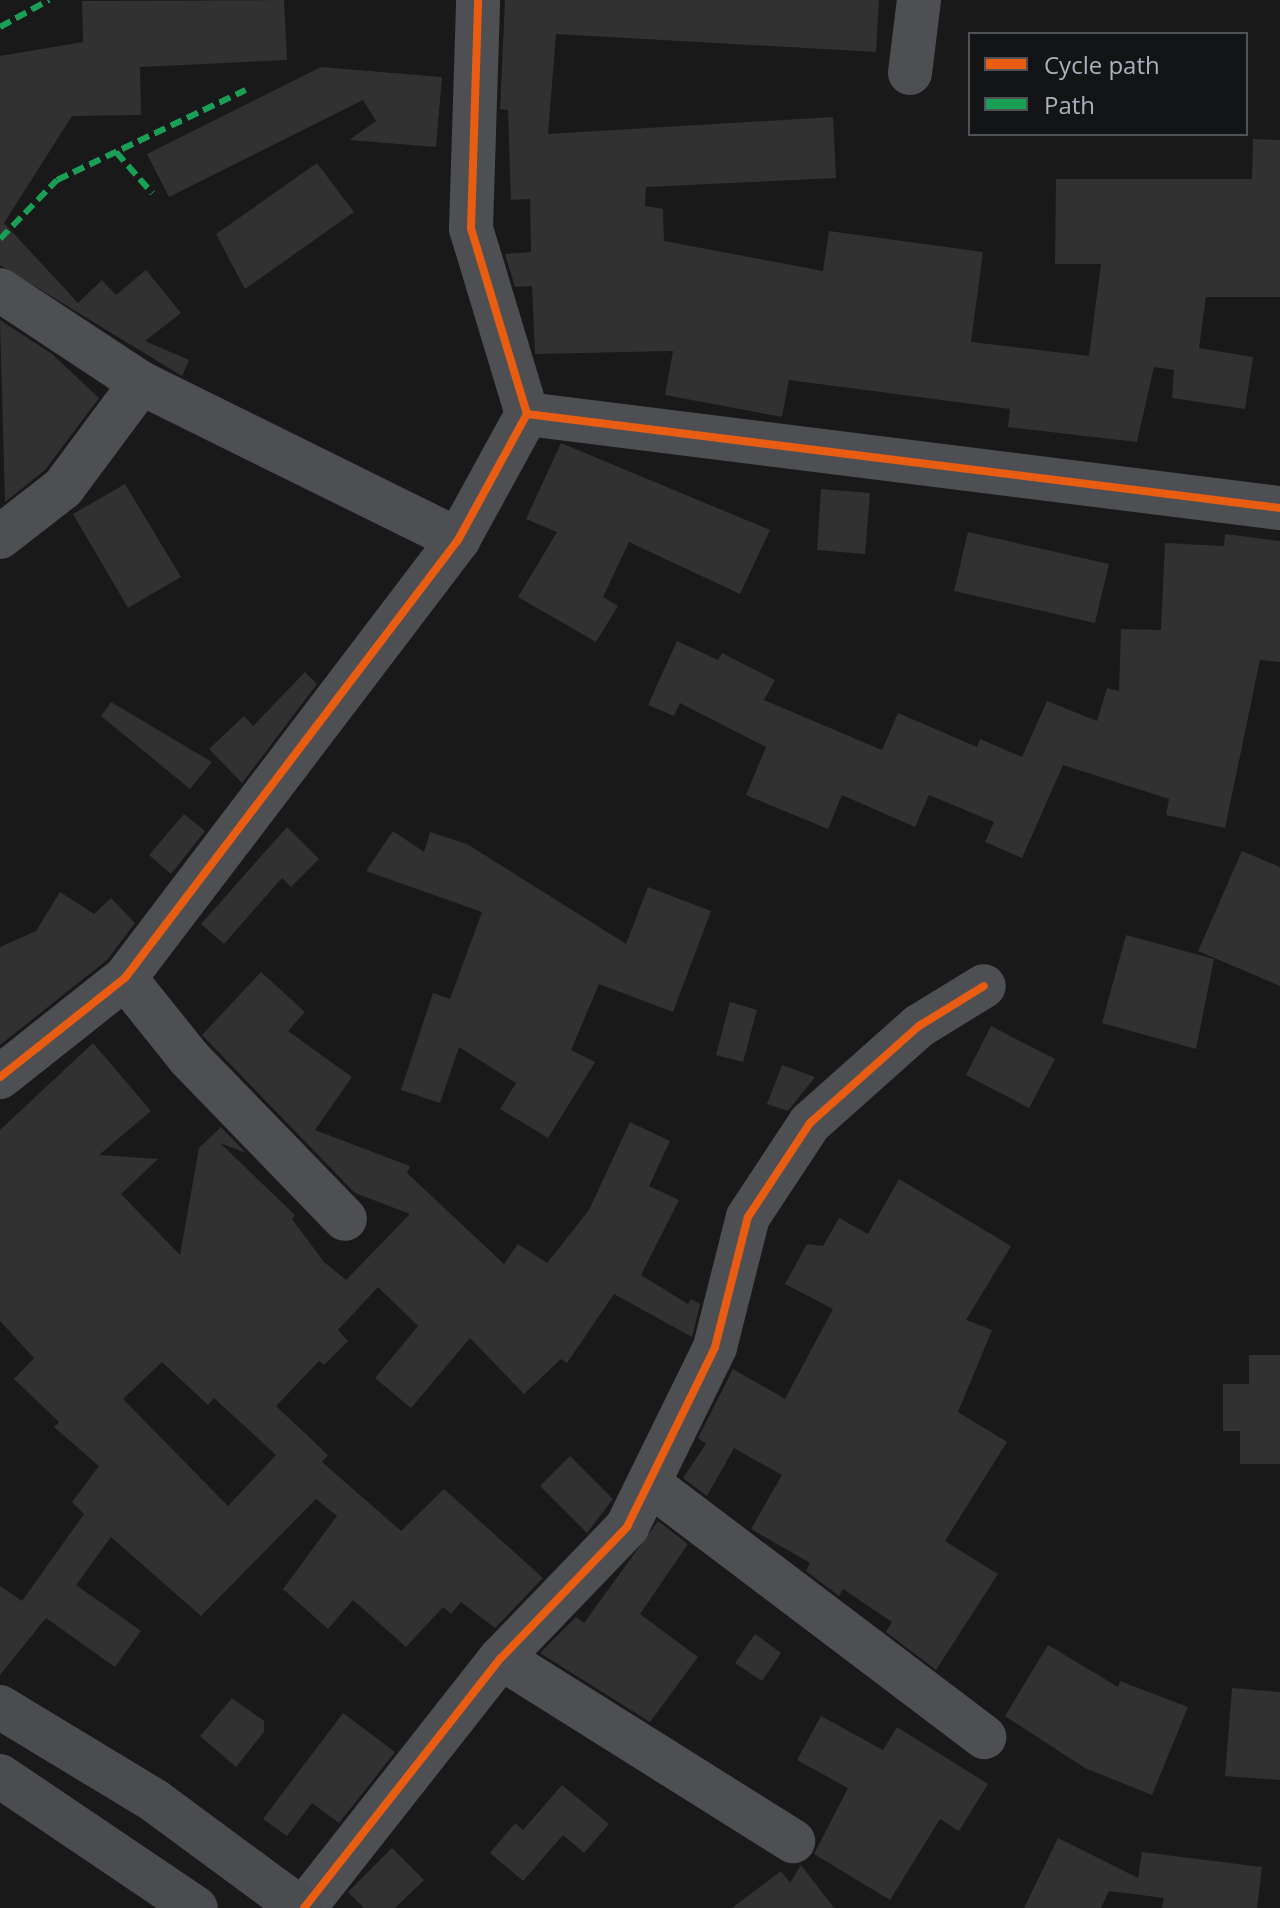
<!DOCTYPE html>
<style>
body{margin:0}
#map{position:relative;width:1280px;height:1908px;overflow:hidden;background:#19191a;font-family:"Open Sans",sans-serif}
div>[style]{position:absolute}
.building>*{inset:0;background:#313132}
.minor>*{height:44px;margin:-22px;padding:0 22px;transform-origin:22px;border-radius:22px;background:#4d4f53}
.major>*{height:44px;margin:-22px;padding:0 22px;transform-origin:22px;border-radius:22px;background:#4b4c4f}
.quiet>*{height:6px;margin-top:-3px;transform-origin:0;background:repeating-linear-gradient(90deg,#1a9f57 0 12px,transparent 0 18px)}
.cycleway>*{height:8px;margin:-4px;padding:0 4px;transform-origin:4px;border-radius:4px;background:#e95d12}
span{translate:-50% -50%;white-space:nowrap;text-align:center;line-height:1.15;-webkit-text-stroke:7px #131416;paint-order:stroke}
.legend{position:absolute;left:968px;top:32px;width:280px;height:104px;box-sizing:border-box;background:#131416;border:2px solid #4f5358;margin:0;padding:10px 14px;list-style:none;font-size:24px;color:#aab1bc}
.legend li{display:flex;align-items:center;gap:16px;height:40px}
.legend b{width:40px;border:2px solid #4f5358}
</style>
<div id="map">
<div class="building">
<i style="clip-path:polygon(284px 0,287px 60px,140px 67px,141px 115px,72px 116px,4px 223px,78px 303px,102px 280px,116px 295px,146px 270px,181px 313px,145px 341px,189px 360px,182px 376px,0 265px,0 56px,83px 42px,82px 1px)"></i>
<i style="clip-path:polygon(505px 0,879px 0,876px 52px,556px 34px,548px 134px,833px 117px,836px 178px,646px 187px,645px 206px,663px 209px,664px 241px,823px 271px,829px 231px,983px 252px,971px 342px,1089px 356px,1101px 264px,1055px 264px,1056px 179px,1252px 179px,1253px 139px,1280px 140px,1280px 297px,1206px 297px,1199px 348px,1253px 357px,1245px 409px,1172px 398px,1174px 370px,1154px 367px,1137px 442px,1008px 427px,1010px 409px,789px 380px,782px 417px,665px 395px,673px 351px,535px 354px,532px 286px,515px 287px,505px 254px,531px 252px,530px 199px,511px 200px,508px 110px,500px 109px)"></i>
<i style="clip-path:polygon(321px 67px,442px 77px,436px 147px,349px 140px,376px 121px,363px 100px,169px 197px,147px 154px)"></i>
<i style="clip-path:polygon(317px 163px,354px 212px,245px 289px,216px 234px)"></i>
<i style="clip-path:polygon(0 320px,52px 354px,99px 398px,45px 470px,5px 502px)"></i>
<i style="clip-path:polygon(561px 443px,770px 530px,740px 594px,629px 542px,603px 597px,618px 606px,596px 642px,518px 597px,557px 532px,526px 519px)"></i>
<i style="clip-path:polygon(125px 484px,181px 577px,128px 608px,73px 514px)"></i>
<i style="clip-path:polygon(821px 489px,870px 493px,865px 554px,817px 550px)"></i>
<i style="clip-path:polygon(968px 532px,1109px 564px,1095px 623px,954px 591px)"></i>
<i style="clip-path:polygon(1225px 534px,1280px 541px,1280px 662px,1260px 660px,1225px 828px,1166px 815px,1169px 799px,1063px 765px,1022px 858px,985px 842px,994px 822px,929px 795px,915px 827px,842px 795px,828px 829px,746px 795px,766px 747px,680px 703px,674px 716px,648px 705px,677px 641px,718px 660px,722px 653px,775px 680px,764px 700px,882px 750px,898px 713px,977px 747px,980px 739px,1022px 757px,1047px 701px,1097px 721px,1107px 688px,1119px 691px,1121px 629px,1161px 630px,1165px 543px,1224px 546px)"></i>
<i style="clip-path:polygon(305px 672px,317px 684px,242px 783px,209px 749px,244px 716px,253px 726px)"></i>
<i style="clip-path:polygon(111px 702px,212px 762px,190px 789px,101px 716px)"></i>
<i style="clip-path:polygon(184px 814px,205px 831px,171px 874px,149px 855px)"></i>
<i style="clip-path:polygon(287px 827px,319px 859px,291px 887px,282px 878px,224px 944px,201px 924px)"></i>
<i style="clip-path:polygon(393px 831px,424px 852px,430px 832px,467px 844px,626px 944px,648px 887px,711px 911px,673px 1012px,599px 984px,571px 1050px,595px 1062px,548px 1138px,500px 1109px,516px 1083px,459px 1047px,440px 1103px,401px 1090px,433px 993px,450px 999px,482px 912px,366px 871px)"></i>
<i style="clip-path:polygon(1242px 851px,1280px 867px,1280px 986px,1198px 951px)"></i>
<i style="clip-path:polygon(60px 892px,94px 914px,111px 898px,135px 923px,107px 960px,0 1045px,0 947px,36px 931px)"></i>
<i style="clip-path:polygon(1126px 935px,1214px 959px,1196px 1049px,1102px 1023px)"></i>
<i style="clip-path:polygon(evenodd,261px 972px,305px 1012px,288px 1031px,352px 1077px,315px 1130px,410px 1166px,407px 1173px,504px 1264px,518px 1244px,547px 1263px,589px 1210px,630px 1122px,670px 1141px,649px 1186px,679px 1200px,641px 1275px,688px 1304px,691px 1299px,700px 1304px,692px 1337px,614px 1294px,567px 1363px,561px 1359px,524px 1394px,470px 1338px,411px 1408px,375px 1378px,418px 1326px,378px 1287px,338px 1330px,348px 1341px,324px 1365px,319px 1361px,276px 1406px,328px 1455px,322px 1462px,401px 1531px,444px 1489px,543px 1578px,495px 1628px,461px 1602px,451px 1614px,443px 1607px,406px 1647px,353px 1600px,328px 1629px,283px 1589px,337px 1516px,316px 1499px,201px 1616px,111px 1537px,76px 1585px,141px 1631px,115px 1667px,46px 1618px,0 1675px,0 1586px,22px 1601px,84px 1514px,72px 1502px,99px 1466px,54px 1427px,59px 1422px,14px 1379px,34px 1358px,0 1321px,0 1130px,93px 1043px,151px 1111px,99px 1155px,158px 1159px,121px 1194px,180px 1255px,199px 1148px,221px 1127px,246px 1153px,220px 1143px,295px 1215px,292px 1219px,324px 1262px,346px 1280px,410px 1214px,355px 1193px,202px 1035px,261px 972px,162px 1362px,208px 1405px,214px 1398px,276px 1455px,228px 1506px,123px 1399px,162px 1362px)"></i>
<i style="clip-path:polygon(730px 1002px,757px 1010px,743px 1062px,716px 1055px)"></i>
<i style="clip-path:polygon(991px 1026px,1055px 1059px,1029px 1108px,966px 1075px)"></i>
<i style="clip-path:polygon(782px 1065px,815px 1077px,788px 1111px,767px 1104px)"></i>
<i style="clip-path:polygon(899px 1179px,1011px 1246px,966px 1320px,992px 1330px,958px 1412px,1007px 1442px,945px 1541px,998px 1574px,936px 1670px,886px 1632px,892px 1622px,843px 1589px,839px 1596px,806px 1571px,810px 1563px,751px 1529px,782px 1475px,734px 1448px,707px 1496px,683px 1478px,706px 1444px,698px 1438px,733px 1369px,785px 1399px,833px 1309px,785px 1284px,807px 1244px,823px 1246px,839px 1218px,868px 1234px)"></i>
<i style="clip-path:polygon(1249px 1355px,1280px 1355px,1280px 1464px,1240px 1464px,1240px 1431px,1223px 1431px,1223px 1384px,1249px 1384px)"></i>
<i style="clip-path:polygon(570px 1456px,613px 1499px,587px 1533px,540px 1486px)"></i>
<i style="clip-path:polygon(658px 1521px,688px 1544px,640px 1614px,698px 1657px,650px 1722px,540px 1653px,576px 1617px,584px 1623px)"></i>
<i style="clip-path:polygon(755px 1634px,781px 1653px,762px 1681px,735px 1663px)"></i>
<i style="clip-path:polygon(1048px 1645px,1118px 1687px,1120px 1681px,1188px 1707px,1152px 1795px,1085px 1768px,1005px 1716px)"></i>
<i style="clip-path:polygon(1232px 1688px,1280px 1692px,1280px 1780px,1225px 1776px)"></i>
<i style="clip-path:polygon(232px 1698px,264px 1721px,264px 1732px,236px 1767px,200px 1736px)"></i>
<i style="clip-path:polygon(343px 1713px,395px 1752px,339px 1823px,312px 1803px,287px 1836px,263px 1819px)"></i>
<i style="clip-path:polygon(821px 1716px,883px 1750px,897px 1727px,988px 1784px,959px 1831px,940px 1819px,890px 1900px,814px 1854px,848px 1788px,797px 1760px)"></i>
<i style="clip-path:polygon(562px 1785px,609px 1824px,584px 1853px,563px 1835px,523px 1881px,490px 1853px,515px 1823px,523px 1830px)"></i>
<i style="clip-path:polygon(1058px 1838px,1138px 1878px,1142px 1852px,1262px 1867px,1257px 1908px,1162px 1908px,1164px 1898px,1109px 1891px,1101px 1908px,1024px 1908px)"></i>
<i style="clip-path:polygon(392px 1848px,424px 1880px,395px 1908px,364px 1908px,348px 1892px)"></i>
<i style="clip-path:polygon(801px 1865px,834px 1908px,732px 1908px,781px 1871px,790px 1883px)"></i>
</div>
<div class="minor">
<i style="left:910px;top:73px;width:74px;rotate:-83deg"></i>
<i style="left:0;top:290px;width:169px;rotate:33.4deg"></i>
<i style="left:141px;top:383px;width:354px;rotate:26.3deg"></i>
<i style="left:527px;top:414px;width:759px;rotate:7.12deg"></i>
<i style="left:0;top:537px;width:80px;rotate:-37.9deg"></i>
<i style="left:63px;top:488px;width:131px;rotate:-53.4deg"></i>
<i style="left:125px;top:978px;width:102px;rotate:51.3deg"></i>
<i style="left:189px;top:1058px;width:224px;rotate:45.9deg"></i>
<i style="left:0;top:1077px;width:159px;rotate:-38.4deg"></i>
<i style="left:125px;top:978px;width:550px;rotate:-52.76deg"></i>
<i style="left:458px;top:540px;width:144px;rotate:-61.3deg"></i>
<i style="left:527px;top:414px;width:194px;rotate:-106.8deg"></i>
<i style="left:471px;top:228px;width:228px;rotate:-88.2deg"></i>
<i style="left:651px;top:1485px;width:418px;rotate:37.1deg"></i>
<i style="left:501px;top:1658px;width:345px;rotate:32.1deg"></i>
<i style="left:304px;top:1908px;width:318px;rotate:-51.8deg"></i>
<i style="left:501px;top:1658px;width:182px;rotate:-46.1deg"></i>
<i style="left:627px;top:1527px;width:200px;rotate:-63.9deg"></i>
<i style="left:715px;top:1347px;width:134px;rotate:-75.8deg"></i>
<i style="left:748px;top:1217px;width:113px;rotate:-56.6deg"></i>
<i style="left:810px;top:1123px;width:146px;rotate:-41.7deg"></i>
<i style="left:919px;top:1026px;width:76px;rotate:-31.6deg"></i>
</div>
<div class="major">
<i style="left:0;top:1707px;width:181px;rotate:31.2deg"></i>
<i style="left:155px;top:1801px;width:180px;rotate:36.4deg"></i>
<i style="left:0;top:1776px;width:236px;rotate:34deg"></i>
</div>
<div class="quiet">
<i style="left:0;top:27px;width:56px;rotate:-28.9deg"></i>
<i style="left:116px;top:152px;width:55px;rotate:48.7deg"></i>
<i style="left:0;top:239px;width:82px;rotate:-46deg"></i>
<i style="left:57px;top:180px;width:209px;rotate:-25.5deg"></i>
</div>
<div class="cycleway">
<i style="left:527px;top:414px;width:759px;rotate:7.12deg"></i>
<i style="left:0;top:1077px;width:159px;rotate:-38.4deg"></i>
<i style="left:125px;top:978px;width:550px;rotate:-52.76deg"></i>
<i style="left:458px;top:540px;width:144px;rotate:-61.3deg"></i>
<i style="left:527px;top:414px;width:194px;rotate:-106.8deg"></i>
<i style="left:471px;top:228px;width:228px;rotate:-88.2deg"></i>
<i style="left:304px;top:1908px;width:318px;rotate:-51.8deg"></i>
<i style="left:501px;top:1658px;width:182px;rotate:-46.1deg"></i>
<i style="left:627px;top:1527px;width:200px;rotate:-63.9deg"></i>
<i style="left:715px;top:1347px;width:134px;rotate:-75.8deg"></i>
<i style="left:748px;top:1217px;width:113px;rotate:-56.6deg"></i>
<i style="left:810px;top:1123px;width:146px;rotate:-41.7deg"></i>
<i style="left:919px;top:1026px;width:76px;rotate:-31.6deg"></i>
</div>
<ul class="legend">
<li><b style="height:10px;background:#e95d12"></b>Cycle path</li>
<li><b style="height:10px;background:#1a9f57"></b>Path</li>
</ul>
</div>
